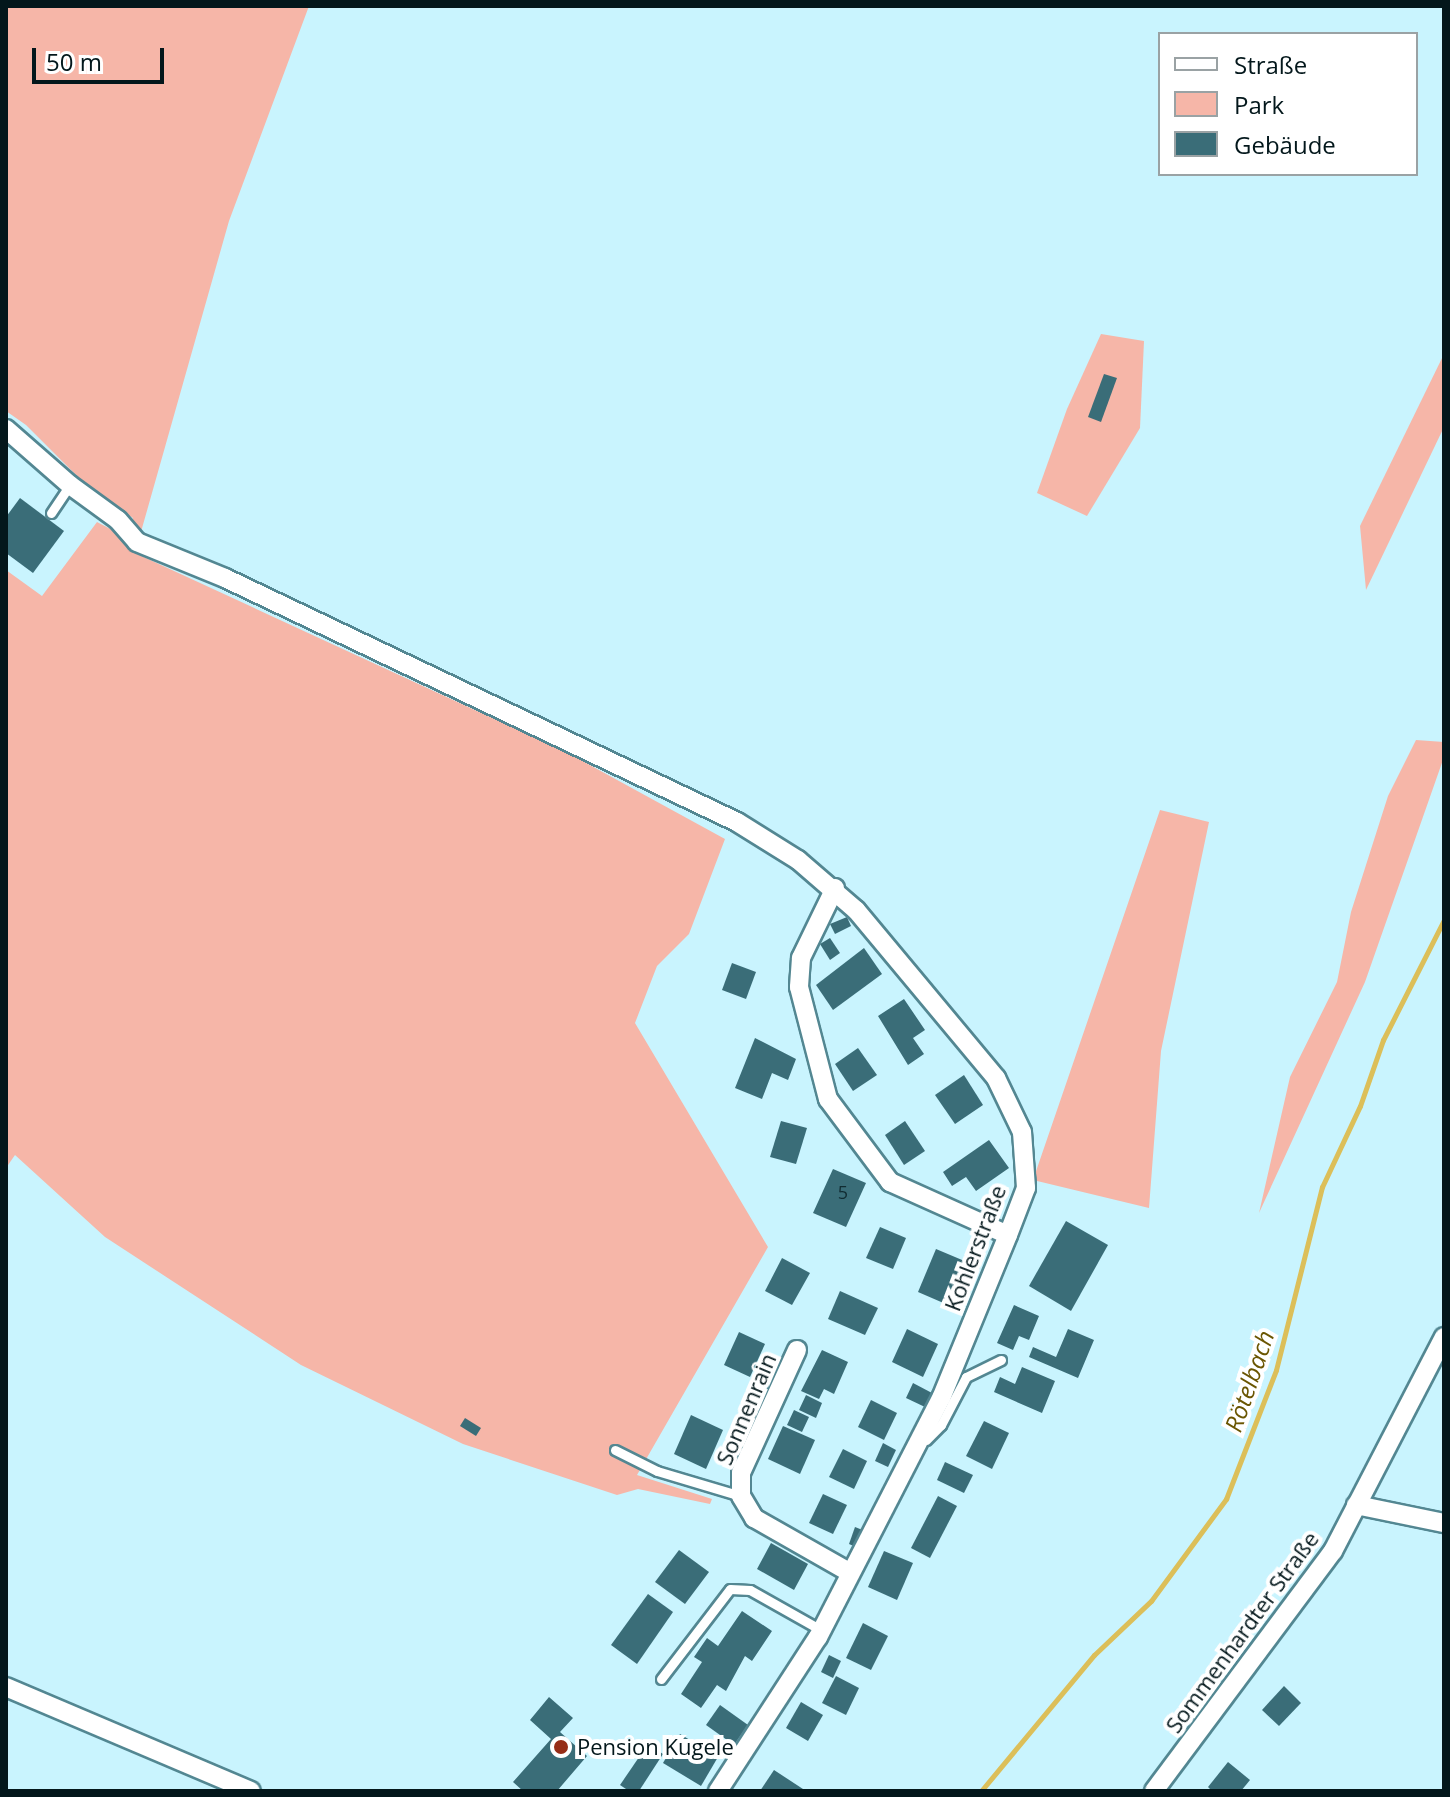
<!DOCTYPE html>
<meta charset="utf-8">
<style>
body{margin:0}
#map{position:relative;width:1450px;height:1797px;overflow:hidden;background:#c9f4fe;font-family:"Open Sans",sans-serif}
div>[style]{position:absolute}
.green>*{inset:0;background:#f6b6a8}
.stream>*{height:5px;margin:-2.5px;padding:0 2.5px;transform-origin:2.5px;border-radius:2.5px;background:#dcbf59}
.building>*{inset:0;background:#3a6d78}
.roads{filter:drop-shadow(2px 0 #538792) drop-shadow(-2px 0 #538792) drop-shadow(0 2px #538792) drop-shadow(0 -2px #538792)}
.service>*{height:9px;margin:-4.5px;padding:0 4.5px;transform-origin:4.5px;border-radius:4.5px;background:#fff}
.minor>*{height:18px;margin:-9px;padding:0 9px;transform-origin:9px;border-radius:9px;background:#fff}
.dots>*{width:22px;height:22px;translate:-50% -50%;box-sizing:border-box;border:4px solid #fff;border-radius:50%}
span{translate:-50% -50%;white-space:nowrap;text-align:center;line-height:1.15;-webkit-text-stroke:8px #fff;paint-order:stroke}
.number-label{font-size:18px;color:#112c32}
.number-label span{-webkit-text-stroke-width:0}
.street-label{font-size:22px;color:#03171b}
.poi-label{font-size:22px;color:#03171b}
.left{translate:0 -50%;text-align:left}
.water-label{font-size:24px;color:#6a5602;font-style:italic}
.frame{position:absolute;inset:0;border:8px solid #03171b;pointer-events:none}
.legend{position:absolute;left:1158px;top:32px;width:260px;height:144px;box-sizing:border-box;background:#fff;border:2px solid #9aa2a4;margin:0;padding:10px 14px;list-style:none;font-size:24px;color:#03171b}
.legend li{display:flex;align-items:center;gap:16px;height:40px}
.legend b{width:40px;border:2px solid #9aa2a4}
.scale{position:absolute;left:32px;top:48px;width:132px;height:36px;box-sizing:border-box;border:4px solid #03171b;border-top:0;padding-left:10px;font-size:24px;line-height:28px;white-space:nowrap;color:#03171b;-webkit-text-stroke:6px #fff;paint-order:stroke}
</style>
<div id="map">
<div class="green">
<i style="clip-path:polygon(6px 6px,309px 6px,229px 221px,135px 553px,566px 752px,725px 839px,689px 934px,657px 966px,635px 1023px,768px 1247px,637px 1475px,712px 1499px,710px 1504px,638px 1489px,617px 1495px,463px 1444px,301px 1365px,105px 1237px,15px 1155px,6px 1168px,6px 570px,42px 596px,97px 522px,122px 535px,133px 518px,89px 488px,26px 425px,6px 411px)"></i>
<i style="clip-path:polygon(1101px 334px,1144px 341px,1140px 428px,1087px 516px,1037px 493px,1067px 409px)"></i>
<i style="clip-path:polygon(1444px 354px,1444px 427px,1366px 590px,1360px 526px)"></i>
<i style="clip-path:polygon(1416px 740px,1444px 742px,1444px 757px,1365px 982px,1259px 1213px,1290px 1077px,1337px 982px,1351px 912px,1388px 796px)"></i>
<i style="clip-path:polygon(1160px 810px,1209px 822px,1161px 1051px,1149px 1208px,1033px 1180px)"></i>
</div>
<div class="stream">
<i style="left:981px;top:1791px;width:177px;rotate:-50.3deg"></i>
<i style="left:1094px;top:1655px;width:79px;rotate:-43.5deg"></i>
<i style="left:1151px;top:1601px;width:127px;rotate:-53.7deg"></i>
<i style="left:1226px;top:1499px;width:138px;rotate:-68.8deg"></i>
<i style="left:1276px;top:1370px;width:189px;rotate:-75.9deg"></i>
<i style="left:1322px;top:1187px;width:89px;rotate:-64.9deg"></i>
<i style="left:1360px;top:1106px;width:70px;rotate:-70.8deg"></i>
<i style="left:1383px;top:1040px;width:135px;rotate:-63.1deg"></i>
</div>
<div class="building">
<i style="clip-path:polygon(1104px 374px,1117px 378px,1101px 422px,1088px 417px)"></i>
<i style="clip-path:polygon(20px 498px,64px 531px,33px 573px,6px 553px,6px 517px)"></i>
<i style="clip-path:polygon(847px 917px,851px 926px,835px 934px,830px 924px)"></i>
<i style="clip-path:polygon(830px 938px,840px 953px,830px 960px,820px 944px)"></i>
<i style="clip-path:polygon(864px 948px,882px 974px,833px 1010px,816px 985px)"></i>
<i style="clip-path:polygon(732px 963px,756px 972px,746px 999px,722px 990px)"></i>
<i style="clip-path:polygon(904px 999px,925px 1030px,913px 1038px,924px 1054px,908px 1065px,878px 1016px)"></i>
<i style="clip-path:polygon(755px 1038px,796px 1059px,788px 1080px,772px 1073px,762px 1099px,735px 1088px)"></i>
<i style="clip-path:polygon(858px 1048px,877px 1075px,853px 1091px,835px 1064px)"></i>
<i style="clip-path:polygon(964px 1075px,983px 1105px,955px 1124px,935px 1095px)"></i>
<i style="clip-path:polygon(781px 1121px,807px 1128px,796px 1164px,770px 1157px)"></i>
<i style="clip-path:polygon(905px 1121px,925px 1151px,904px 1165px,885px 1135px)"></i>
<i style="clip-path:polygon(989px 1140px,1009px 1168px,976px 1191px,966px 1177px,952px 1186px,943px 1172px)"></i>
<i style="clip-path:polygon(833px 1169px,866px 1183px,846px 1227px,813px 1213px)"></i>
<i style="clip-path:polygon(1066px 1221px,1108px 1245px,1071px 1311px,1029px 1286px)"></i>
<i style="clip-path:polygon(880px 1227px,906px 1238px,893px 1269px,866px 1258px)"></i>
<i style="clip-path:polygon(936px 1249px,974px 1265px,955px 1308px,918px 1292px)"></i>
<i style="clip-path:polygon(782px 1258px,810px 1273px,792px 1305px,765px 1291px)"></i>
<i style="clip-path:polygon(840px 1291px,878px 1308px,865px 1335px,828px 1319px)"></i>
<i style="clip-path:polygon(1014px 1305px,1039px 1316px,1029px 1340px,1019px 1336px,1013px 1350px,997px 1343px)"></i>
<i style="clip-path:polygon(907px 1329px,938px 1344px,923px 1377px,892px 1362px)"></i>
<i style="clip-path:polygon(1068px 1329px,1094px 1340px,1078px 1378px,1029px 1357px,1033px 1347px,1056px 1357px)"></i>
<i style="clip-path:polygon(739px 1332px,765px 1344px,750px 1377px,724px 1365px)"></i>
<i style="clip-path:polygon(822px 1350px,848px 1362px,834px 1394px,824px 1389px,819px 1399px,801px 1391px)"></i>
<i style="clip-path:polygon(1022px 1367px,1055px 1381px,1042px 1413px,994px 1392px,1000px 1377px,1015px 1384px)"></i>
<i style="clip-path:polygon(913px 1383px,932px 1393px,925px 1407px,906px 1398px)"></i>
<i style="clip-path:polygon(806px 1395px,822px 1403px,816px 1418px,799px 1410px)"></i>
<i style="clip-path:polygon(871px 1400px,897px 1413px,884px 1440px,858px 1427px)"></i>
<i style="clip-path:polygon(794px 1410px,809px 1417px,802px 1432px,787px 1425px)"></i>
<i style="clip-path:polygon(691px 1415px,723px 1430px,706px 1469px,674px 1454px)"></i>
<i style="clip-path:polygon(465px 1418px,481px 1428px,476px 1436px,460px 1426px)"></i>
<i style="clip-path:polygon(984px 1421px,1009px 1433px,992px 1469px,966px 1456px)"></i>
<i style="clip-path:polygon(783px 1426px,815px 1440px,800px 1474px,768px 1459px)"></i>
<i style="clip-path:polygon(883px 1443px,896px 1450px,888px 1467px,875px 1461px)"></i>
<i style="clip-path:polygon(843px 1449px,867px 1461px,854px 1489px,829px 1477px)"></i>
<i style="clip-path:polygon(945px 1462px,973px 1475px,964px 1493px,937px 1480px)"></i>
<i style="clip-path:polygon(823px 1494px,847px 1505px,833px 1534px,809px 1523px)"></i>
<i style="clip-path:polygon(938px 1496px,957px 1506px,930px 1558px,911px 1548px)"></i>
<i style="clip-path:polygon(855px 1527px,865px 1531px,858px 1548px,849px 1544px)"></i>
<i style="clip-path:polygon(771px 1543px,808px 1564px,794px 1590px,757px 1569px)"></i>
<i style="clip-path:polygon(679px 1550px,709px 1572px,685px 1604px,655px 1582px)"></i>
<i style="clip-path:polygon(884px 1551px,913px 1563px,897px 1600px,868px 1587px)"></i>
<i style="clip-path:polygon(648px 1594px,673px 1612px,637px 1664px,611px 1645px)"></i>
<i style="clip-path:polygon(742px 1611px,772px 1631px,752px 1661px,745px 1656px,726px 1691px,717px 1685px,701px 1708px,681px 1694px,702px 1662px,694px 1657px,707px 1638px,718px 1646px)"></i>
<i style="clip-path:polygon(863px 1623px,888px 1636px,871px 1670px,846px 1658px)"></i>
<i style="clip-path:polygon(829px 1655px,841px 1661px,833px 1678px,821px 1672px)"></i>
<i style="clip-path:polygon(836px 1676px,859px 1688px,846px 1715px,822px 1703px)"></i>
<i style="clip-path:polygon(1284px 1686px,1301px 1703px,1279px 1726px,1262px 1710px)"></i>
<i style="clip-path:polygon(549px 1697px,573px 1718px,560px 1732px,587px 1756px,557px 1791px,523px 1791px,513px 1782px,551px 1739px,530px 1720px)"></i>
<i style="clip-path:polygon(801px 1702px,823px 1715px,808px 1741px,786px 1728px)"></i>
<i style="clip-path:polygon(720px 1705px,748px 1725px,734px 1745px,706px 1725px)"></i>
<i style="clip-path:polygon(680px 1734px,718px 1757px,701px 1786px,663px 1763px)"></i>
<i style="clip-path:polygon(648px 1744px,663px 1754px,639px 1791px,629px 1791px,620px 1785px)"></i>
<i style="clip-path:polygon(1228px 1762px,1250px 1780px,1241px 1791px,1212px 1791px,1208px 1787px)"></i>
<i style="clip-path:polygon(774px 1770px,803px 1789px,801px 1791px,760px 1791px)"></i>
</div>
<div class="roads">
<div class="service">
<i style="left:51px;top:513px;width:34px;rotate:-56deg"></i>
<i style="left:926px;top:1440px;width:21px;rotate:-45deg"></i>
<i style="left:941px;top:1425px;width:54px;rotate:-62.5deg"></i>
<i style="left:966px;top:1377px;width:39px;rotate:-26deg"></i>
<i style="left:615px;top:1450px;width:47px;rotate:26.6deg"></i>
<i style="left:657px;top:1471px;width:88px;rotate:16.6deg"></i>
<i style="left:661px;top:1679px;width:113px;rotate:-52.5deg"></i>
<i style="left:730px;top:1589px;width:20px;rotate:3deg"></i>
<i style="left:750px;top:1590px;width:81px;rotate:29.4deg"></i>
</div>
<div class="minor">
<i style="left:6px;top:429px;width:85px;rotate:41.2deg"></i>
<i style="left:70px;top:485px;width:59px;rotate:36.1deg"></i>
<i style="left:118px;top:520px;width:29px;rotate:49deg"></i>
<i style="left:137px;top:542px;width:95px;rotate:22.2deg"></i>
<i style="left:225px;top:578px;width:567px;rotate:25.48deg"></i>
<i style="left:737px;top:822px;width:72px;rotate:31.9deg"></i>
<i style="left:798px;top:860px;width:77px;rotate:40.8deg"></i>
<i style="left:856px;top:910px;width:219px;rotate:50.2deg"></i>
<i style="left:996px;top:1078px;width:60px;rotate:64.3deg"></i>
<i style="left:1022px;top:1132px;width:56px;rotate:85.9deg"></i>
<i style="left:1026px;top:1188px;width:50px;rotate:111deg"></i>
<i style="left:1008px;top:1235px;width:176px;rotate:112.3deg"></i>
<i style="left:941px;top:1398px;width:269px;rotate:117.2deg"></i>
<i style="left:818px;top:1637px;width:184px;rotate:123deg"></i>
<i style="left:835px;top:888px;width:78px;rotate:115.9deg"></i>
<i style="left:801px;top:958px;width:29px;rotate:94deg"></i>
<i style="left:799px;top:987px;width:116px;rotate:75.5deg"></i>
<i style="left:828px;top:1099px;width:104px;rotate:53.2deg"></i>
<i style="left:890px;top:1182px;width:129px;rotate:24.2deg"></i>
<i style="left:797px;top:1350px;width:135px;rotate:114.5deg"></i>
<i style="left:741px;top:1473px;width:23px;rotate:90deg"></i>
<i style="left:741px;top:1496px;width:26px;rotate:59deg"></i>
<i style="left:754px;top:1518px;width:109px;rotate:29.6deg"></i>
<i style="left:1356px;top:1505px;width:90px;rotate:11.6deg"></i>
<i style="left:6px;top:1687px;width:266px;rotate:23deg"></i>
<i style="left:1154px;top:1791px;width:299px;rotate:-53.3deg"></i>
<i style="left:1333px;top:1551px;width:241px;rotate:-62.6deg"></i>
</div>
</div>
<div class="dots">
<i style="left:561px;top:1747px;background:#962d17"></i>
</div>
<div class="number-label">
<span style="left:843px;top:1192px">5</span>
</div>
<div class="street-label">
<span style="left:975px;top:1248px;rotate:-69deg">Kohlerstraße</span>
<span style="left:746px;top:1409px;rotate:-67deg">Sonnenrain</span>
<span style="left:1242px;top:1632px;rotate:-54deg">Sommenhardter Straße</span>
</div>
<div class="poi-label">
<span class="left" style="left:577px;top:1747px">Pension Kugele</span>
</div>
<div class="water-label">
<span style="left:1249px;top:1381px;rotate:-71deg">Rötelbach</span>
</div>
<div class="frame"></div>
<ul class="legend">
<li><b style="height:10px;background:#fff"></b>Straße</li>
<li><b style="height:22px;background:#f6b6a8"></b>Park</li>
<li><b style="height:22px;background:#3a6d78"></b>Gebäude</li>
</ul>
<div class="scale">50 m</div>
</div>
